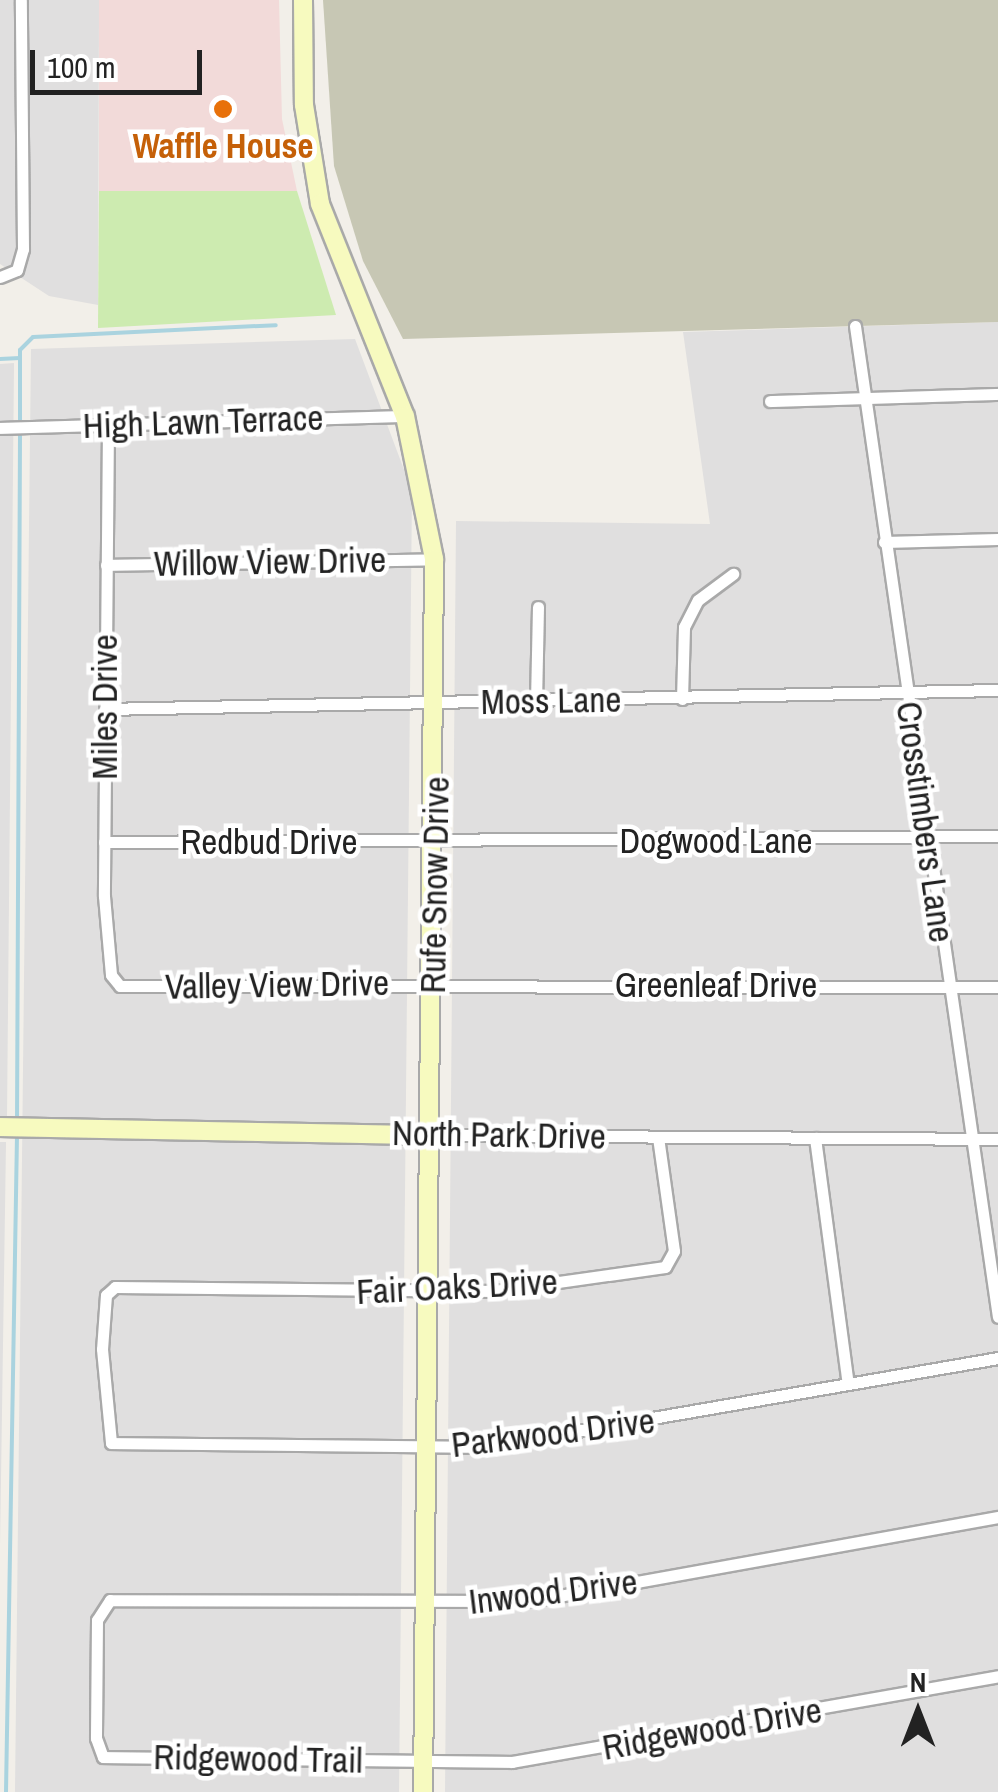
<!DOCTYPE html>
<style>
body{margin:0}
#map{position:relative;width:998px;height:1792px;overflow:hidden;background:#f2efe9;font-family:"Archivo Narrow",sans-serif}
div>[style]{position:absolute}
.residential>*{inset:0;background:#e0dfdf}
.commercial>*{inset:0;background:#f2dad9}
.construction>*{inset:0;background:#c7c7b4}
.grass>*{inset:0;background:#cdebb0}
.stream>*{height:4px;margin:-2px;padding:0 2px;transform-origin:2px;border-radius:2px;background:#aad3df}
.roads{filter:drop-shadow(2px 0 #a9a9a9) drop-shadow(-2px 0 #a9a9a9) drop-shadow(0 2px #a9a9a9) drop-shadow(0 -2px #a9a9a9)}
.street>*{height:11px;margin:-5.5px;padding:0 5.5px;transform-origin:5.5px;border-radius:5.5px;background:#fff}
.secondary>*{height:18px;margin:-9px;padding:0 9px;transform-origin:9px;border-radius:9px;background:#f7fabf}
.dots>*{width:28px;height:28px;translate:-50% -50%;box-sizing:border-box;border:5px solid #fff;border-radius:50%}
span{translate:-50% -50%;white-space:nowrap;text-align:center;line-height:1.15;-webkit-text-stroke:9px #fff;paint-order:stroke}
.food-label{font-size:35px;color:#c56008;font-weight:700}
.street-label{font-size:35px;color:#222}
.north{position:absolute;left:868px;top:1662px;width:100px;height:100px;-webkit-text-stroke:8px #fff;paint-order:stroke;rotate:0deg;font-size:28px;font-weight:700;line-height:40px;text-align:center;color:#222}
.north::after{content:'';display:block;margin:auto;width:35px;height:45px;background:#222;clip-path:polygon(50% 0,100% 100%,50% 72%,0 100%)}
.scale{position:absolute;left:30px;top:50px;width:172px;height:45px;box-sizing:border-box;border:5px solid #222;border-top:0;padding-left:12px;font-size:30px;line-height:35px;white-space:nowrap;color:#222;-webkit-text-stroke:8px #fff;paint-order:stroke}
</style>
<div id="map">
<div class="residential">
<i style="clip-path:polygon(0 0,99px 0,98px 305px,49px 296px,0 264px)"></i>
<i style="clip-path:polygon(998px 322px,998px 1792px,445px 1792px,456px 521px,710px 524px,683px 332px)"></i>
<i style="clip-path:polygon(355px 339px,412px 491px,399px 1792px,15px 1792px,31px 349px)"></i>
<i style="clip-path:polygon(14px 363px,7px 1116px,0 1116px,0 364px)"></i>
<i style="clip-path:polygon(0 1142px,6px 1142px,0 1545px)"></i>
</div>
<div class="commercial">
<i style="clip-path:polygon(99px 0,279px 0,282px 119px,297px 191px,99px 191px)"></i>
</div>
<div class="construction">
<i style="clip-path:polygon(323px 0,998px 0,998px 322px,403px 339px,363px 261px,334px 166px)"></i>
</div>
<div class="grass">
<i style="clip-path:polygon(99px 191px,297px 191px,336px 315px,98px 328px)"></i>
</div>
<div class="stream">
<i style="left:0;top:359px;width:20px;rotate:-3deg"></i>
<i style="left:20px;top:423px;width:73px;rotate:-90deg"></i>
<i style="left:20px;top:350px;width:18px;rotate:-45deg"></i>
<i style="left:33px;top:337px;width:243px;rotate:-2.8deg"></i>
<i style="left:17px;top:1123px;width:690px;rotate:-89.75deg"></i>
<i style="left:6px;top:1792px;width:659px;rotate:-89.04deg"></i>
</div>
<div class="roads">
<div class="street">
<i style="left:0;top:277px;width:18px;rotate:-22deg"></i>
<i style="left:17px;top:270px;width:22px;rotate:-74deg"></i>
<i style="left:23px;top:249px;width:249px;rotate:-90.5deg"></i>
<i style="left:855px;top:326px;width:1001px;rotate:81.79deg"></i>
<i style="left:770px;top:401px;width:228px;rotate:-1.8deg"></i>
<i style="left:108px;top:425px;width:471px;rotate:90.5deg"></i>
<i style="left:104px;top:896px;width:79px;rotate:84.9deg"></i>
<i style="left:111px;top:975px;width:14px;rotate:51deg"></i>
<i style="left:120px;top:986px;width:878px;rotate:0.07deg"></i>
<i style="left:0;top:428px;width:405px;rotate:-1.7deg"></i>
<i style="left:884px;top:542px;width:114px;rotate:-1.5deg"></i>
<i style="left:106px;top:565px;width:328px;rotate:-1deg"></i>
<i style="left:682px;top:699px;width:72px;rotate:-88.4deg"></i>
<i style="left:684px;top:627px;width:30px;rotate:-63deg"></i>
<i style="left:698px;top:600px;width:44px;rotate:-36.6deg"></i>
<i style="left:536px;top:702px;width:95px;rotate:-88.8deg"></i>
<i style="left:105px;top:709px;width:893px;rotate:-1.22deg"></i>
<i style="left:104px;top:842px;width:894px;rotate:-0.38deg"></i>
<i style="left:431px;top:1135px;width:567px;rotate:0.4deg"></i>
<i style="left:658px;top:1137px;width:115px;rotate:82deg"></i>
<i style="left:674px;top:1251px;width:18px;rotate:119deg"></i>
<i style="left:665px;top:1267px;width:172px;rotate:172deg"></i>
<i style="left:495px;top:1291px;width:380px;rotate:-179.4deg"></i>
<i style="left:115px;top:1287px;width:12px;rotate:138deg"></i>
<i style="left:106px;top:1295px;width:54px;rotate:94.2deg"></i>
<i style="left:102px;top:1349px;width:94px;rotate:84.5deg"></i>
<i style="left:111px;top:1443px;width:374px;rotate:0.6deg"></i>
<i style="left:485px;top:1447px;width:521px;rotate:-9.84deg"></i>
<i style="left:815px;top:1138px;width:248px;rotate:82.4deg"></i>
<i style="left:998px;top:1517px;width:474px;rotate:169.8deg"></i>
<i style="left:532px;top:1601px;width:422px;rotate:-179.9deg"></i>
<i style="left:110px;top:1600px;width:24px;rotate:123deg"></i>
<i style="left:97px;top:1620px;width:118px;rotate:90.5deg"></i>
<i style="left:96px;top:1738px;width:20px;rotate:70deg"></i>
<i style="left:103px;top:1757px;width:409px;rotate:0.7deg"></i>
<i style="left:512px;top:1762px;width:494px;rotate:-10deg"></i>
</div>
<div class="secondary">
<i style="left:303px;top:0;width:105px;rotate:89.5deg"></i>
<i style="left:304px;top:105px;width:100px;rotate:80.8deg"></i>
<i style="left:320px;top:204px;width:228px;rotate:68.2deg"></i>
<i style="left:405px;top:416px;width:146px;rotate:78.5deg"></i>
<i style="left:434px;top:559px;width:1233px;rotate:90.51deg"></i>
<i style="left:0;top:1127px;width:431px;rotate:1.1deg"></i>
</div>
</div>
<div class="dots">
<i style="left:223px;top:109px;background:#e8710a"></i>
</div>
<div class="food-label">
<span style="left:223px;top:146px">Waffle House</span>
</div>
<div class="street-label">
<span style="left:203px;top:422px;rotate:-2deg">High Lawn Terrace</span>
<span style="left:270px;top:562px;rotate:-1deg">Willow View Drive</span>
<span style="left:551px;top:701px;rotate:-1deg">Moss Lane</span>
<span style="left:105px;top:707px;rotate:-90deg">Miles Drive</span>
<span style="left:925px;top:822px;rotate:82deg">Crosstimbers Lane</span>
<span style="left:716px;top:841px">Dogwood Lane</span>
<span style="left:269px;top:842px">Redbud Drive</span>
<span style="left:435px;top:885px;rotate:-89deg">Rufe Snow Drive</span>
<span style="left:277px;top:985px;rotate:-1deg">Valley View Drive</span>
<span style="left:716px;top:985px">Greenleaf Drive</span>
<span style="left:499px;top:1135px;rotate:1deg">North Park Drive</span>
<span style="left:457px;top:1287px;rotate:-3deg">Fair Oaks Drive</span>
<span style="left:553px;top:1433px;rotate:-7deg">Parkwood Drive</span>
<span style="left:553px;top:1592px;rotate:-7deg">Inwood Drive</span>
<span style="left:712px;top:1729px;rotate:-10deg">Ridgewood Drive</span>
<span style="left:258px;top:1759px;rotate:1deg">Ridgewood Trail</span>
</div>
<div class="north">N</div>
<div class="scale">100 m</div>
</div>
